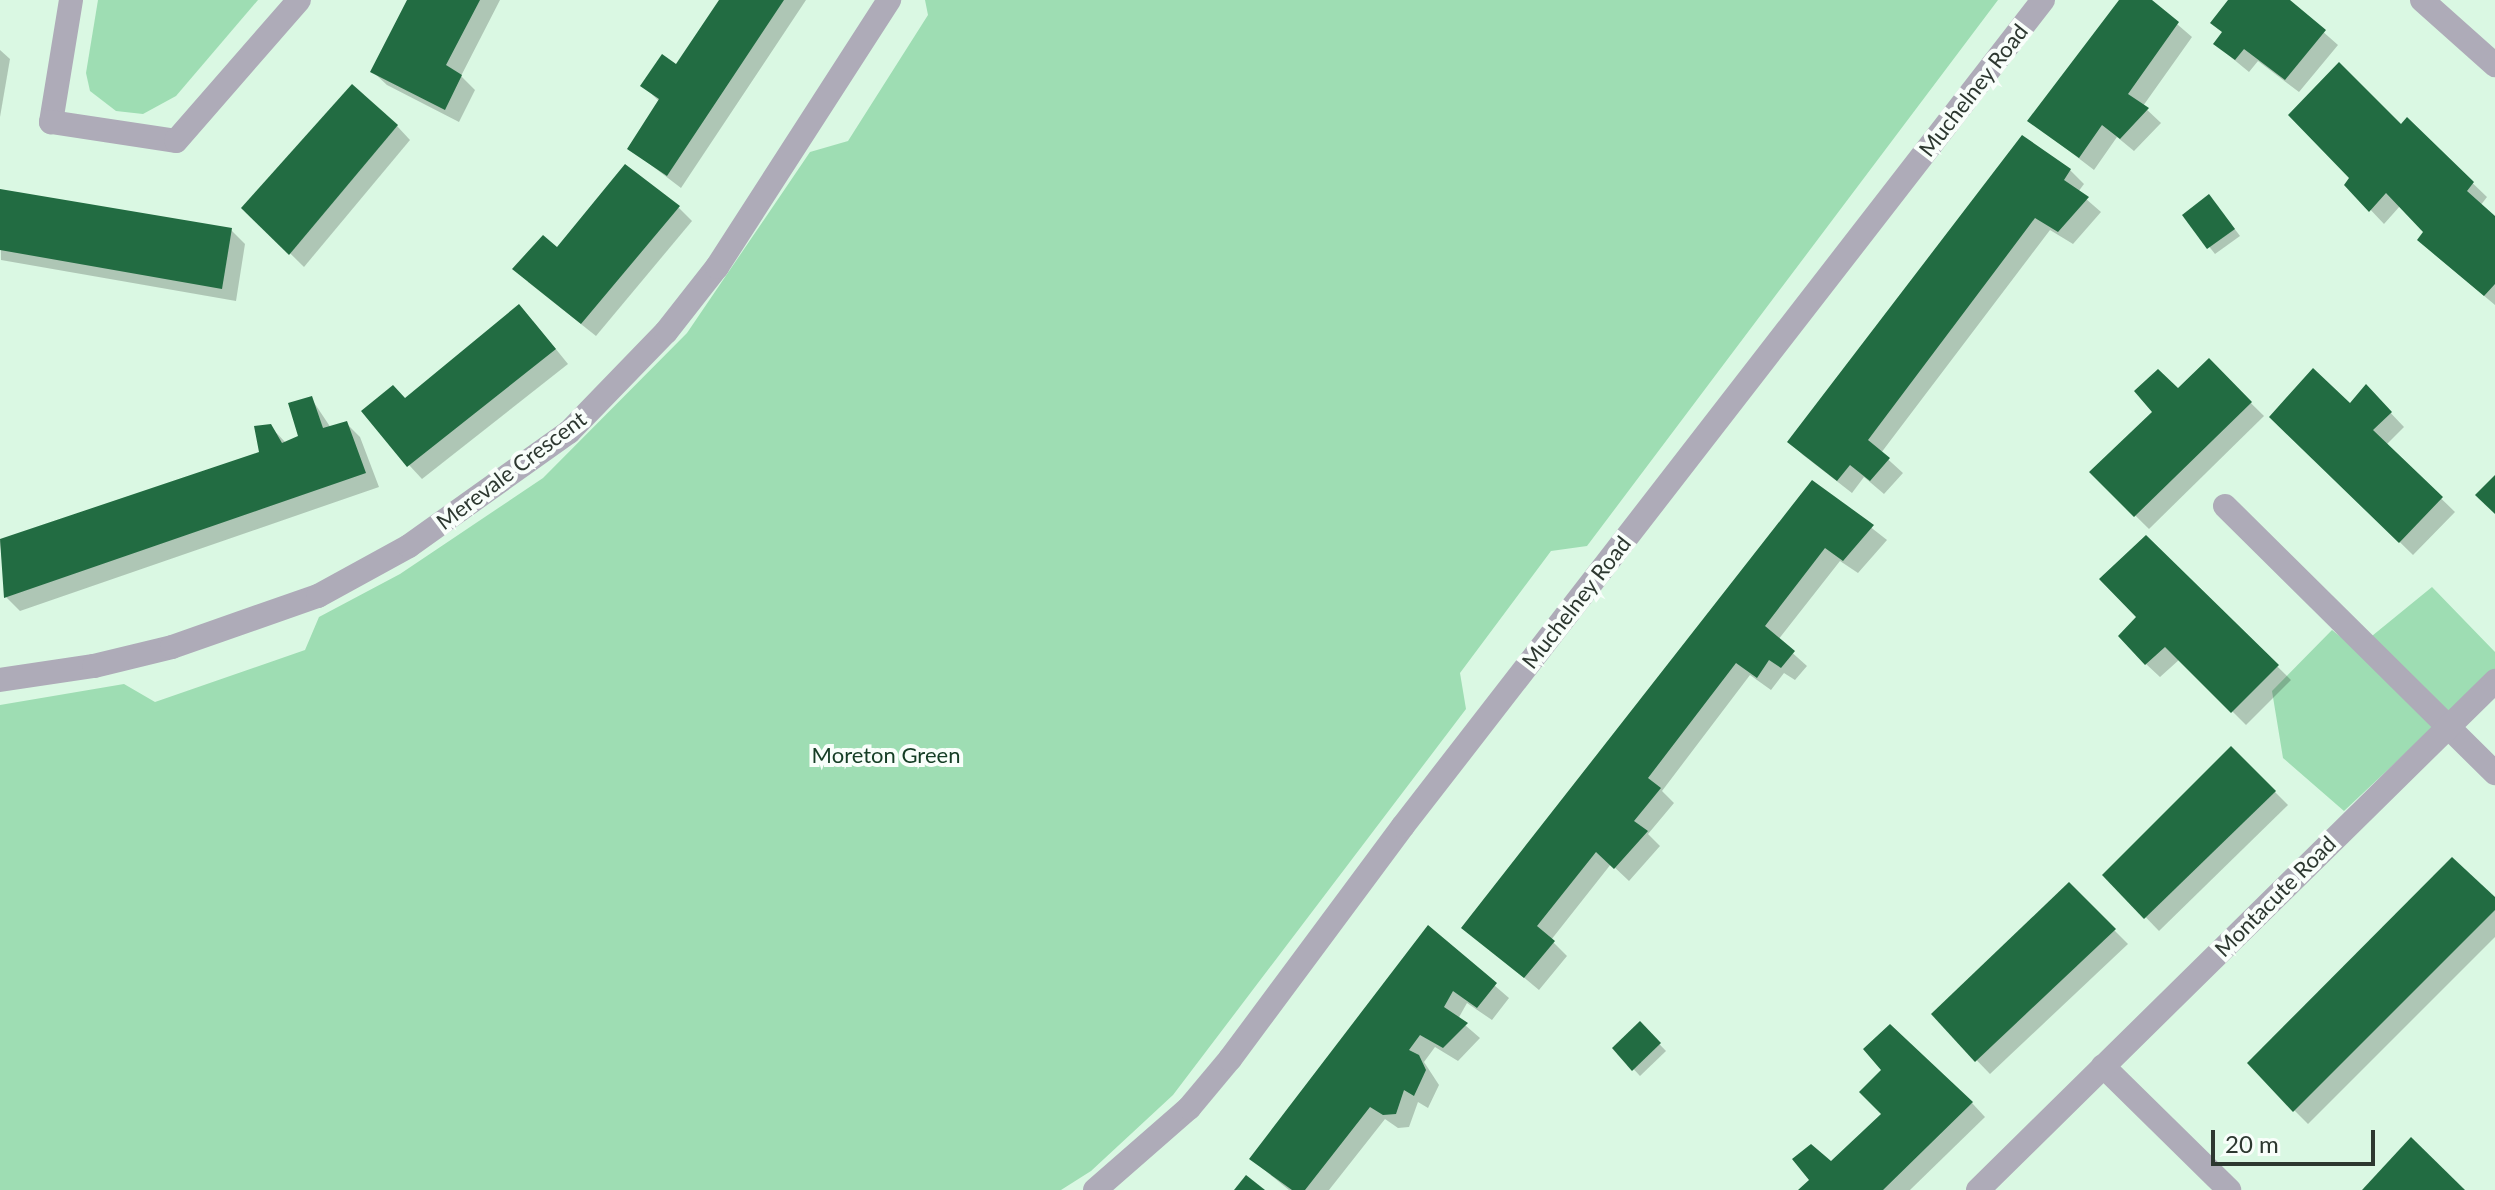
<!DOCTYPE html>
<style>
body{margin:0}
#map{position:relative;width:2495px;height:1190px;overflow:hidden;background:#daf8e3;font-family:Lato,sans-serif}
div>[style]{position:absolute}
.green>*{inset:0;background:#9eddb3}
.shadow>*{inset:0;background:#0003}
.building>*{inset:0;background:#226c42}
.minor>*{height:24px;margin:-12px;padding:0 12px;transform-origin:12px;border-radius:12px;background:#aeabb8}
span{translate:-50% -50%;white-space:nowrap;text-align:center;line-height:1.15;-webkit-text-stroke:8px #f8fefa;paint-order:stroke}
.street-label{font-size:22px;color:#2d3830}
.park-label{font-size:22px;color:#153d25}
.scale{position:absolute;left:2211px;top:1130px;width:164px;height:36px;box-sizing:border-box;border:4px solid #2d3830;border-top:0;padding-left:10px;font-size:24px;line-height:28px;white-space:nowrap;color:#2d3830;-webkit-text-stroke:6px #f8fefa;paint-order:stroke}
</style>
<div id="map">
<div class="green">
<i style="clip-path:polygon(98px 0,258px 0,176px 96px,143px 114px,116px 111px,90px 91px,86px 73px)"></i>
<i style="clip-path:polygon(925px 0,1998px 0,1587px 546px,1551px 551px,1460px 673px,1466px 709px,1173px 1095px,1091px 1171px,1061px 1190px,0 1190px,0 705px,124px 684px,155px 702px,305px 650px,319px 617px,400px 574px,543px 478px,687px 333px,810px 152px,848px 141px,928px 15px)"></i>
<i style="clip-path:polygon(2432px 587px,2495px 652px,2495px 669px,2344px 811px,2283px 758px,2272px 691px,2332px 630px,2356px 649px)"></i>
</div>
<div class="shadow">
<i style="clip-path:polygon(410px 0,500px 0,461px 76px,475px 90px,459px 122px,387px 85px,373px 72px)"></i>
<i style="clip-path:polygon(722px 0,806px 0,681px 188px,630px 149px,659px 101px,643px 86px,676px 67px)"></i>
<i style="clip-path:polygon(2121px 0,2149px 0,2192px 37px,2143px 106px,2161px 123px,2134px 151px,2117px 137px,2094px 170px,2030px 121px)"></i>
<i style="clip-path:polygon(2231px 0,2287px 0,2338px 45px,2299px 92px,2258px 61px,2249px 72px,2215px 44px,2223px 33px)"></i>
<i style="clip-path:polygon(0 50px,10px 59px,0 117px)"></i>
<i style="clip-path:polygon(2407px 120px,2487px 197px,2480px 206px,2495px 218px,2495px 305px,2434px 254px,2426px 232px,2400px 206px,2384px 224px,2347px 185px)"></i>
<i style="clip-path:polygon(397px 126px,410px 140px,304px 267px,244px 208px)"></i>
<i style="clip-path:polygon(2070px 170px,2084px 184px,2078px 192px,2101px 212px,2073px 244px,2050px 230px,1881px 453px,1903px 473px,1884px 494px,1864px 477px,1852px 493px,1803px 455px,1789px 442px)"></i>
<i style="clip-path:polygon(0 191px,231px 230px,245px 244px,236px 301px,1px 260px)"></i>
<i style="clip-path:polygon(2215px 203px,2240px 236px,2215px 254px,2185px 216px)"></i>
<i style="clip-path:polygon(679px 208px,692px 221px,596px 336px,528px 282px,557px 249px)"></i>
<i style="clip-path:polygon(533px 321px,568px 364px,422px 479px,409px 465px,406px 400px)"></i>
<i style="clip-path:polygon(2208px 361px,2264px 416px,2149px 529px,2091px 472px)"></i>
<i style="clip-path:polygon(2366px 387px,2404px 427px,2386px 445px,2455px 512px,2413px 555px,2272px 417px,2350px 406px)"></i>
<i style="clip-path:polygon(311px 398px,331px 428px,346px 423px,360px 437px,379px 487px,20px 611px,6px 597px,0 541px,261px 453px,270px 426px,286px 443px,301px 438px)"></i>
<i style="clip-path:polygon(1813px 482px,1887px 540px,1858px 573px,1840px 561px,1778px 640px,1807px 666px,1795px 680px,1784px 673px,1771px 690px,1750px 675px,1662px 791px,1674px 803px,1648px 834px,1660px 846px,1629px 881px,1611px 864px,1551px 940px,1567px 956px,1539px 990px,1464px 928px)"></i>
<i style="clip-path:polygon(2146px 537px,2291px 680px,2246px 725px,2180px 659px,2160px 677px,2146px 664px,2139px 617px)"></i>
<i style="clip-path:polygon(2231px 748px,2288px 805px,2159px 931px,2105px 875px)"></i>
<i style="clip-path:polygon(2069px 885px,2128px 944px,1990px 1074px,1933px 1015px)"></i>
<i style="clip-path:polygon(2495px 900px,2495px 937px,2308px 1124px,2294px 1110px)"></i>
<i style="clip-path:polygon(1428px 928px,1509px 998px,1492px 1020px,1467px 1003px,1458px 1019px,1480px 1038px,1458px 1061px,1435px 1047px,1424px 1062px,1439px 1085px,1428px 1108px,1418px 1102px,1409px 1127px,1398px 1128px,1385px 1119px,1329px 1190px,1289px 1190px,1251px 1159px)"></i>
<i style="clip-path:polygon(1640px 1024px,1666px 1051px,1640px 1076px,1615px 1049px)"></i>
<i style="clip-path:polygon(1972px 1103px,1985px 1117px,1910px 1190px,1801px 1190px,1831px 1164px)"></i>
</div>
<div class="building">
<i style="clip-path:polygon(407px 0,480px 0,446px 65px,462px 75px,445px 110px,370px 72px)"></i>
<i style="clip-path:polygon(719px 0,784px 0,667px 176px,627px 149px,659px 99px,640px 86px,662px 54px,676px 64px)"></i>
<i style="clip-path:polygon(2119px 0,2152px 0,2179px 22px,2128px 94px,2149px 108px,2120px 139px,2102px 125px,2079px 158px,2027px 121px)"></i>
<i style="clip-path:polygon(2228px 0,2290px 0,2326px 30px,2285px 80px,2244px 49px,2235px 60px,2213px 44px,2222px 32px,2210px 23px)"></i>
<i style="clip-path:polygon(2339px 62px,2401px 124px,2407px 117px,2474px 182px,2467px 191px,2495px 216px,2495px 284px,2484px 296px,2417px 240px,2423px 232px,2386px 193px,2369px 212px,2344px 185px,2349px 178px,2288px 115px)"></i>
<i style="clip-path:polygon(352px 84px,398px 125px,289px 255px,241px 208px)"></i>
<i style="clip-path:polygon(2022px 135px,2071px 169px,2064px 180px,2089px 197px,2058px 232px,2035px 218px,1868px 440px,1890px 458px,1870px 481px,1850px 465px,1837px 481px,1787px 442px)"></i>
<i style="clip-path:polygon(625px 164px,680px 206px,581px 324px,512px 269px,543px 235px,557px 247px)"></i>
<i style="clip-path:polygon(0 189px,232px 228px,222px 289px,0 250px)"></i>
<i style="clip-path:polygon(2209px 194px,2235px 229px,2207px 249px,2182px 215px)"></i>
<i style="clip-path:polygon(519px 304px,556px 349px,407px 467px,361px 411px,393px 385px,405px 398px)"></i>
<i style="clip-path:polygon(2209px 358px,2252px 402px,2134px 517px,2089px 472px,2152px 412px,2134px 391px,2158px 369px,2178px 388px)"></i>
<i style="clip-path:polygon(2313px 368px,2350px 403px,2366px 384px,2392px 412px,2373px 430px,2443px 497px,2399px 543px,2269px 417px)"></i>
<i style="clip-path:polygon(312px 396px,323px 428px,347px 421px,366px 473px,4px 598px,0 539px,259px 452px,254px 426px,271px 424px,282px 443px,298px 436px,288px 403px)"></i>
<i style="clip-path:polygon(2495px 475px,2495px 514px,2475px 495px)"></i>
<i style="clip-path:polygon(1812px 480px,1874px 525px,1843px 561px,1825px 548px,1765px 626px,1795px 651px,1781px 668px,1769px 660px,1757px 678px,1736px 663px,1648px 778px,1661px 788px,1634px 821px,1648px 831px,1614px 869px,1596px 852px,1537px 926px,1555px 941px,1524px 978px,1461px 928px)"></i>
<i style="clip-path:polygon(2146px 535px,2279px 665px,2231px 713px,2165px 647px,2145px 665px,2118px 636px,2136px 617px,2099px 579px)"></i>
<i style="clip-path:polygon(2231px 746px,2276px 791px,2144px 919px,2102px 875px)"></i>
<i style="clip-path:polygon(2452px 857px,2495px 897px,2495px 910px,2293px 1112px,2247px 1063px)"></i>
<i style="clip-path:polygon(2069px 882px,2116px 929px,1975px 1062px,1931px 1014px)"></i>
<i style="clip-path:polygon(1428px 925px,1497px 983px,1477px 1008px,1453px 991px,1444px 1007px,1468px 1023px,1443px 1048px,1420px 1035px,1409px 1050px,1419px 1055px,1426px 1070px,1414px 1096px,1404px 1090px,1396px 1114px,1383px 1115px,1370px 1107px,1305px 1190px,1292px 1190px,1249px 1159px)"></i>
<i style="clip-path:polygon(1640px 1021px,1661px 1043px,1632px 1071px,1612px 1048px)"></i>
<i style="clip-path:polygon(1890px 1024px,1973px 1102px,1883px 1190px,1798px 1190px,1809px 1180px,1792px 1159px,1811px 1144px,1831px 1161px,1881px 1114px,1859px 1092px,1881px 1070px,1863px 1049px)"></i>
<i style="clip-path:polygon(2411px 1137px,2465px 1190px,2362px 1190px)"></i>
<i style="clip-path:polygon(1246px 1175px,1265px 1190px,1234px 1190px)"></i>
</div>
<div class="minor">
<i style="left:71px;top:0;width:124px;rotate:99.3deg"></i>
<i style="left:51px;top:122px;width:126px;rotate:8.6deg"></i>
<i style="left:176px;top:141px;width:187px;rotate:-48.9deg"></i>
<i style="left:2422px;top:0;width:98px;rotate:41.7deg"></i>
<i style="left:2225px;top:506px;width:380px;rotate:44.7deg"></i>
<i style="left:0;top:680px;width:95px;rotate:-8.5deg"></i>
<i style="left:94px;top:666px;width:80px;rotate:-13.7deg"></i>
<i style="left:172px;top:647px;width:155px;rotate:-19.3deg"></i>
<i style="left:318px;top:596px;width:104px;rotate:-28.8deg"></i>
<i style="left:409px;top:546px;width:196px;rotate:-35.5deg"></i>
<i style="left:569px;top:432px;width:139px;rotate:-45.9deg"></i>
<i style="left:666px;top:332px;width:83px;rotate:-51.9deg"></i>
<i style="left:717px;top:267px;width:318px;rotate:-57.2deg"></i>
<i style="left:2103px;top:1066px;width:177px;rotate:44.5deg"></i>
<i style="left:1095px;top:1190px;width:125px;rotate:-41.1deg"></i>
<i style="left:1189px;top:1108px;width:64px;rotate:-50.1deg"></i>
<i style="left:1230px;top:1059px;width:290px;rotate:-53.4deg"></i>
<i style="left:1403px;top:826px;width:1045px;rotate:-52.23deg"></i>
<i style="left:1978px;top:1190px;width:726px;rotate:-44.55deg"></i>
</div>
<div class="street-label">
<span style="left:1973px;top:90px;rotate:-52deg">Muchelney Road</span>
<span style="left:511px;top:470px;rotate:-37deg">Merevale Crescent</span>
<span style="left:1576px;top:602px;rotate:-52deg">Muchelney Road</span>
<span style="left:2275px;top:896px;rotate:-45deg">Montacute Road</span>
</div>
<div class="park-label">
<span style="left:886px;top:755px">Moreton Green</span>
</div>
<div class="scale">20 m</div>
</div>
